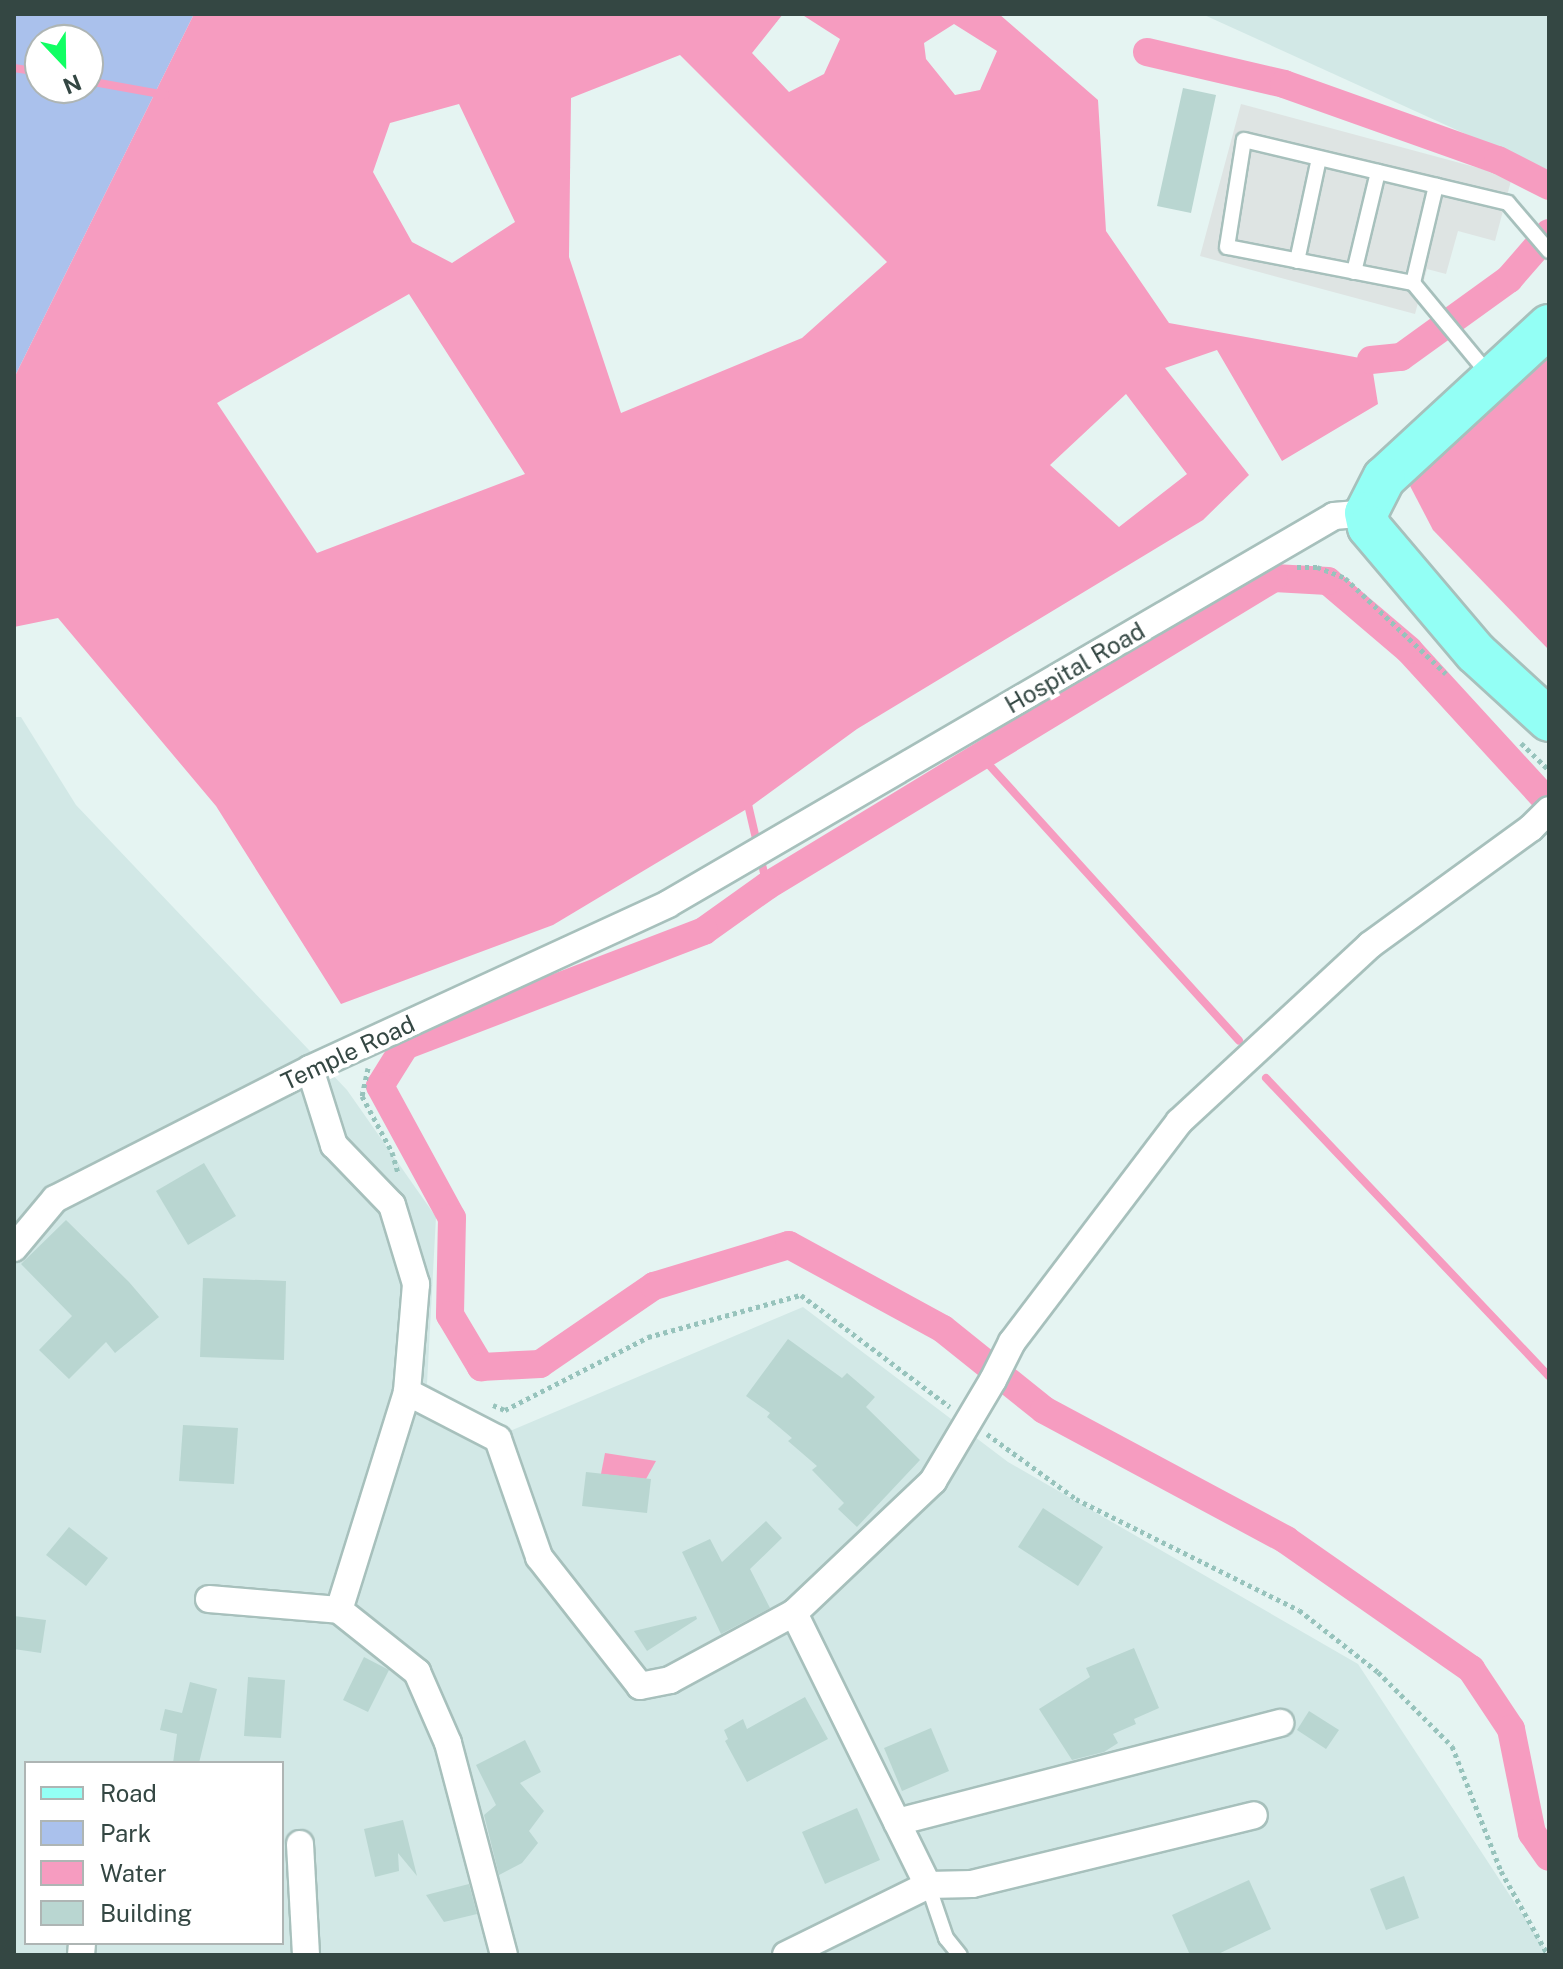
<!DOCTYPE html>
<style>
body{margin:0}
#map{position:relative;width:1563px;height:1969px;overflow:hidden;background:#e5f4f2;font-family:"Public Sans",sans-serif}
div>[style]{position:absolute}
.residential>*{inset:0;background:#d2e8e6}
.green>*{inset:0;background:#aac1ec}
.parking>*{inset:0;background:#dee4e3}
.water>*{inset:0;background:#f69cc0}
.stream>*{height:8px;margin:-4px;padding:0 4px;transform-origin:4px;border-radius:4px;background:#f69cc0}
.canal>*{height:28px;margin:-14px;padding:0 14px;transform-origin:14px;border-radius:14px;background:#f69cc0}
.building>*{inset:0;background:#b9d6d1}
.path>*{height:5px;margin-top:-2.5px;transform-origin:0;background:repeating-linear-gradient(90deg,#97c3bc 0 4px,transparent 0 8px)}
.roads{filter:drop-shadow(2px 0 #a7c0bc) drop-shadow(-2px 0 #a7c0bc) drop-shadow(0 2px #a7c0bc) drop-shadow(0 -2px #a7c0bc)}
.lane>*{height:14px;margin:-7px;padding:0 7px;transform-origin:7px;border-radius:7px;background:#fff}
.street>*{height:26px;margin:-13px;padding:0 13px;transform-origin:13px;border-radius:13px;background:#fff}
.primary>*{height:42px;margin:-21px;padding:0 21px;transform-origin:21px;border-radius:21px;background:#93fff5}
span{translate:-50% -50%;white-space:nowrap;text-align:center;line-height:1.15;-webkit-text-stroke:8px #fff;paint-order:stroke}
.street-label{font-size:24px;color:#344743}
.frame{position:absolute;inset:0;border:16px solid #344743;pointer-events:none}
.legend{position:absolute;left:24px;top:1761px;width:260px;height:184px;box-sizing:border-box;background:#fff;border:2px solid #aeb5b4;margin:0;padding:10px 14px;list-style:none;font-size:24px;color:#344743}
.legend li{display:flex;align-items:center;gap:16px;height:40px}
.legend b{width:40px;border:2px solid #aeb5b4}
.north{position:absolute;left:24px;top:24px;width:80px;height:80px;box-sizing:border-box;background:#fff;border:2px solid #aeb5b4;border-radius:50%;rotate:158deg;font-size:22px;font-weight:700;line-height:32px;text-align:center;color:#344743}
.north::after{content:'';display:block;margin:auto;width:28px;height:36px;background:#11ff63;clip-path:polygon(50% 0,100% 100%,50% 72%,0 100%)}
</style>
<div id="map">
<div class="residential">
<i style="clip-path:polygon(1202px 14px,1549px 14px,1549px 172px)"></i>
<i style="clip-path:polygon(evenodd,14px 717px,21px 717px,76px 805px,347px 1090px,436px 1217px,427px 1384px,510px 1431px,803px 1307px,1008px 1462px,1358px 1664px,1549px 1955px,14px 1955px,14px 717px,26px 1763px,282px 1763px,282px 1943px,26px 1943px,26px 1763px)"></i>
</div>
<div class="green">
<i style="clip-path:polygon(evenodd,14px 14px,194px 14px,14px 378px,14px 14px,40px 40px,88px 40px,88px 88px,40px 88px,40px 40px)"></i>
</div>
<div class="parking">
<i style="clip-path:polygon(1241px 104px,1512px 177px,1495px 241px,1458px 231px,1446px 274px,1427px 269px,1415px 314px,1200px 256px)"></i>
</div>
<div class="water">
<i style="clip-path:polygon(evenodd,194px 14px,783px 14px,752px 53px,789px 92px,824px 74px,840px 39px,801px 14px,999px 14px,1098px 100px,1106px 231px,1169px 323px,1371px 360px,1378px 404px,1282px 461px,1217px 350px,1165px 368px,1249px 475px,1203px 520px,857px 729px,750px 807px,553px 925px,341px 1004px,216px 806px,58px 618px,14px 627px,14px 378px,194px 14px,954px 24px,997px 51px,980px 90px,955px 95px,926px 59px,924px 43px,954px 24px,194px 14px,680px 55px,887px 262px,802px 338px,621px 413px,569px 257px,571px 98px,680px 55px,194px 14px,459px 104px,515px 222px,452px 263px,412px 242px,373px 172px,390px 123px,459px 104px,194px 14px,409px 294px,525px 474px,317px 553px,217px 403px,409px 294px,194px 14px,1126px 394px,1187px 474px,1119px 527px,1050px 465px,1126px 394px)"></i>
<i style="clip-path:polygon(1549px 358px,1549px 650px,1433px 530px,1409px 484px,1445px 443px)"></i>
<i style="clip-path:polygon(605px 1453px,656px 1461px,646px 1479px,601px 1474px)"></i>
</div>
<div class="stream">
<i style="left:14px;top:68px;width:26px;rotate:9deg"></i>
<i style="left:88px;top:81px;width:79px;rotate:10.2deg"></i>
<i style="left:981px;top:756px;width:384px;rotate:47.8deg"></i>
<i style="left:747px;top:800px;width:88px;rotate:76.9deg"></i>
<i style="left:1266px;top:1078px;width:411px;rotate:46.5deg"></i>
</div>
<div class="canal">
<i style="left:1147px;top:52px;width:141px;rotate:13.1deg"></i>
<i style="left:1284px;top:84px;width:227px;rotate:19.6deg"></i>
<i style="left:1498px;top:160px;width:57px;rotate:27deg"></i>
<i style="left:1371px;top:360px;width:30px;rotate:-6deg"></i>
<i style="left:1401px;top:357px;width:133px;rotate:-35.8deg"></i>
<i style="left:1509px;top:279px;width:61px;rotate:-49deg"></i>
<i style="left:1549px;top:803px;width:207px;rotate:-132.5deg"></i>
<i style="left:1409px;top:650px;width:106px;rotate:-139.6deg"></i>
<i style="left:1328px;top:581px;width:54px;rotate:-176.8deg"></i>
<i style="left:1274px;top:578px;width:593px;rotate:148.72deg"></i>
<i style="left:767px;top:886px;width:77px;rotate:144.5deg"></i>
<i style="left:704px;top:931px;width:320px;rotate:159deg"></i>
<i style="left:405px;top:1046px;width:47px;rotate:122deg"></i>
<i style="left:380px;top:1086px;width:150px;rotate:61.4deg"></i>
<i style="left:452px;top:1218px;width:97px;rotate:91.2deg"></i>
<i style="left:450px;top:1315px;width:61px;rotate:59.2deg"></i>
<i style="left:481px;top:1367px;width:59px;rotate:-2.9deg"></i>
<i style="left:540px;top:1364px;width:138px;rotate:-34.4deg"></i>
<i style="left:654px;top:1286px;width:141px;rotate:-16.9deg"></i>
<i style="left:789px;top:1245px;width:175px;rotate:28.6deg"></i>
<i style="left:943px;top:1329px;width:129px;rotate:38.7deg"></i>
<i style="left:1044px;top:1410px;width:275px;rotate:28.2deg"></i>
<i style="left:1286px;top:1540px;width:226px;rotate:34.9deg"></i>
<i style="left:1471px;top:1669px;width:72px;rotate:56.3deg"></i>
<i style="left:1511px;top:1729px;width:106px;rotate:78.6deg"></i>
<i style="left:1532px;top:1833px;width:29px;rotate:55deg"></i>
</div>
<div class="building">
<i style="clip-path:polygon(1183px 88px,1216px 95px,1191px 213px,1157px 206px)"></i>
<i style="clip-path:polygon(204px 1163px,236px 1216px,188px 1245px,156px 1191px)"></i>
<i style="clip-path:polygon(66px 1220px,129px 1282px,159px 1317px,115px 1353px,106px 1342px,69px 1379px,39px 1350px,72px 1316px,21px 1264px)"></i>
<i style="clip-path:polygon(203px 1278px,286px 1281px,284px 1360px,200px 1357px)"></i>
<i style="clip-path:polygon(788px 1339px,842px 1378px,847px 1373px,875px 1397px,866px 1407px,920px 1460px,857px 1527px,838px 1509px,844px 1503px,812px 1470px,817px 1466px,788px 1441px,792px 1438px,767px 1417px,770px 1413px,746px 1396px)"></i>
<i style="clip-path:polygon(183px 1425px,238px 1428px,234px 1484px,179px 1481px)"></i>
<i style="clip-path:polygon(586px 1472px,651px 1479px,647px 1513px,582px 1506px)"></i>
<i style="clip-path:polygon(1043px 1508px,1103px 1547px,1078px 1586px,1018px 1547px)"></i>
<i style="clip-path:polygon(766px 1521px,782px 1538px,750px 1569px,770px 1608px,721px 1634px,682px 1552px,710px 1539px,722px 1562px)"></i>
<i style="clip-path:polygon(69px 1527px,108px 1558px,86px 1586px,46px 1555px)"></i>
<i style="clip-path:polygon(14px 1616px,46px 1620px,41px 1653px,14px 1649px)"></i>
<i style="clip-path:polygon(696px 1616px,697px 1619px,647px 1651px,634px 1631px)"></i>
<i style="clip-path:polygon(1134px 1648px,1159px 1708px,1134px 1719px,1136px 1724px,1113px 1734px,1118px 1743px,1104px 1752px,1072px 1760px,1039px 1709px,1090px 1677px,1086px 1668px)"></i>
<i style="clip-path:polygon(364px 1657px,389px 1670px,368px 1712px,343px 1700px)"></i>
<i style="clip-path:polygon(248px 1677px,285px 1680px,281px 1738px,244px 1736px)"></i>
<i style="clip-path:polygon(190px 1682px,217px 1689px,199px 1763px,173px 1763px,177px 1734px,160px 1730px,165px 1709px,182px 1713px)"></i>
<i style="clip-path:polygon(805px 1697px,828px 1739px,747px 1782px,725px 1741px,728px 1739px,724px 1730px,743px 1719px,747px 1729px)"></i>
<i style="clip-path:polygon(1309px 1711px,1339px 1730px,1326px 1749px,1297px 1730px)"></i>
<i style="clip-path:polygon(931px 1728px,949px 1771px,902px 1791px,884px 1748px)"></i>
<i style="clip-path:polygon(525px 1740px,541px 1772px,520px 1783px,544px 1811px,529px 1831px,538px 1843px,522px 1863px,499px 1875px,484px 1815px,496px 1805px,476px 1765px)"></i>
<i style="clip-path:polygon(857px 1808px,880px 1860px,825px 1884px,802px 1832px)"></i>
<i style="clip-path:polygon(403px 1820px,417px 1876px,398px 1853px,399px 1871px,375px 1877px,364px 1829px)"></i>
<i style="clip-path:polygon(1404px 1876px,1419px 1918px,1386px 1930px,1370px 1889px)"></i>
<i style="clip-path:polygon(1249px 1880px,1271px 1929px,1216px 1955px,1190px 1955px,1172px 1915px)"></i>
<i style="clip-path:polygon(469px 1884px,477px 1914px,444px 1922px,426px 1895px)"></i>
</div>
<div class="path">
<i style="left:1297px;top:567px;width:20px"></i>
<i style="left:1317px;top:567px;width:30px;rotate:21deg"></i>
<i style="left:1345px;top:578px;width:139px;rotate:43.5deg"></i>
<i style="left:1521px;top:743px;width:39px;rotate:44deg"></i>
<i style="left:368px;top:1068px;width:29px;rotate:102deg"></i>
<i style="left:362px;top:1096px;width:64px;rotate:61.8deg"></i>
<i style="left:392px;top:1152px;width:22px;rotate:74deg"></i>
<i style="left:493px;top:1405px;width:13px;rotate:23deg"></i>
<i style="left:505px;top:1410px;width:161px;rotate:-27deg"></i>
<i style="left:648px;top:1337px;width:159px;rotate:-15.4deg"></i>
<i style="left:801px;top:1295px;width:186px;rotate:36.9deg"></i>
<i style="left:987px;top:1434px;width:110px;rotate:36.1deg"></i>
<i style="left:1076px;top:1499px;width:249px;rotate:26.5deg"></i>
<i style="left:1299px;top:1610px;width:100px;rotate:38.1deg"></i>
<i style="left:1378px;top:1672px;width:105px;rotate:45deg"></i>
<i style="left:1452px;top:1746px;width:134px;rotate:68.6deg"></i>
<i style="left:1501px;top:1871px;width:96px;rotate:60.8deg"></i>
</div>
<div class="roads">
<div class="lane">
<i style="left:1297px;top:261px;width:105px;rotate:-77.9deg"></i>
<i style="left:1354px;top:272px;width:103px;rotate:-76.5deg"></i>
<i style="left:1413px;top:283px;width:100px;rotate:-76.7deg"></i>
<i style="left:1490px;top:376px;width:121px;rotate:-129.6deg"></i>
<i style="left:1413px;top:283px;width:189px;rotate:-169deg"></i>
<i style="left:1227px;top:247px;width:108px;rotate:-81deg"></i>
<i style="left:1244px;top:140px;width:271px;rotate:13.4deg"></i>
<i style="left:1508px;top:203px;width:63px;rotate:49.5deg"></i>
<i style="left:928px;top:1885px;width:56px;rotate:71.2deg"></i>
<i style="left:946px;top:1938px;width:22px;rotate:51deg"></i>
</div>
<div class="street">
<i style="left:310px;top:1069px;width:80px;rotate:72.5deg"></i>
<i style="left:334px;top:1145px;width:83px;rotate:46deg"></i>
<i style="left:392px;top:1205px;width:83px;rotate:73.1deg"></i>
<i style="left:416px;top:1284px;width:108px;rotate:94.8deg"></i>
<i style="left:407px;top:1392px;width:228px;rotate:107.3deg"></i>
<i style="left:14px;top:1248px;width:64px;rotate:-50.1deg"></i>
<i style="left:55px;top:1199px;width:286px;rotate:-27deg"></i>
<i style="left:310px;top:1069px;width:394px;rotate:-24.7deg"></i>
<i style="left:668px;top:904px;width:771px;rotate:-30.22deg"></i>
<i style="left:1334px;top:516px;width:32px;rotate:-5deg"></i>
<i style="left:407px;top:1392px;width:102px;rotate:27.3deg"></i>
<i style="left:498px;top:1439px;width:125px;rotate:70.8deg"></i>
<i style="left:539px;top:1557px;width:164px;rotate:51.9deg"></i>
<i style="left:640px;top:1686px;width:31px;rotate:-11deg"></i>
<i style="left:670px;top:1680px;width:141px;rotate:-28.4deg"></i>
<i style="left:794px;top:1613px;width:192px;rotate:-43.5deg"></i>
<i style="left:933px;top:1481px;width:117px;rotate:-59.3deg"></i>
<i style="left:993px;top:1380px;width:42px;rotate:-63.4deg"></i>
<i style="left:1012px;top:1342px;width:276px;rotate:-52.8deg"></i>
<i style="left:1179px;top:1122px;width:260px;rotate:-42.8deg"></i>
<i style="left:1370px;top:945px;width:199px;rotate:-36deg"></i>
<i style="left:1531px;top:828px;width:25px;rotate:-45deg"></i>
<i style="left:209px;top:1599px;width:130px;rotate:4.8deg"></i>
<i style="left:339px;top:1610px;width:100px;rotate:38.5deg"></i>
<i style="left:417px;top:1672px;width:77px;rotate:66.4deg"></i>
<i style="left:448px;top:1743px;width:219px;rotate:75.2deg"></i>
<i style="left:794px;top:1613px;width:303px;rotate:63.8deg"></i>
<i style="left:897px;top:1822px;width:396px;rotate:-14.5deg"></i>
<i style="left:300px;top:1844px;width:111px;rotate:86.9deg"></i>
<i style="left:81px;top:1955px;width:12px;rotate:-85deg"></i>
<i style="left:786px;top:1955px;width:158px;rotate:-26.2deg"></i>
<i style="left:928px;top:1885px;width:44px;rotate:-1.3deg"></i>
<i style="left:972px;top:1884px;width:290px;rotate:-13.7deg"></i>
</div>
<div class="primary">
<i style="left:1549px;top:326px;width:224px;rotate:137.3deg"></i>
<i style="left:1384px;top:478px;width:39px;rotate:117deg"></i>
<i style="left:1366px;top:513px;width:14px;rotate:78deg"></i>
<i style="left:1369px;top:527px;width:165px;rotate:49.7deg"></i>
<i style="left:1476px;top:653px;width:99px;rotate:42.5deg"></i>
</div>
</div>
<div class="street-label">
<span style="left:1075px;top:668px;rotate:-30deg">Hospital Road</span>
<span style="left:348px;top:1053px;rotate:-25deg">Temple Road</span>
</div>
<div class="frame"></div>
<ul class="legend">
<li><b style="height:10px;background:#93fff5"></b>Road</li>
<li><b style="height:22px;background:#aac1ec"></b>Park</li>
<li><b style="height:22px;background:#f69cc0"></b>Water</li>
<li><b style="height:22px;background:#b9d6d1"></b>Building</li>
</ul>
<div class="north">N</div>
</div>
